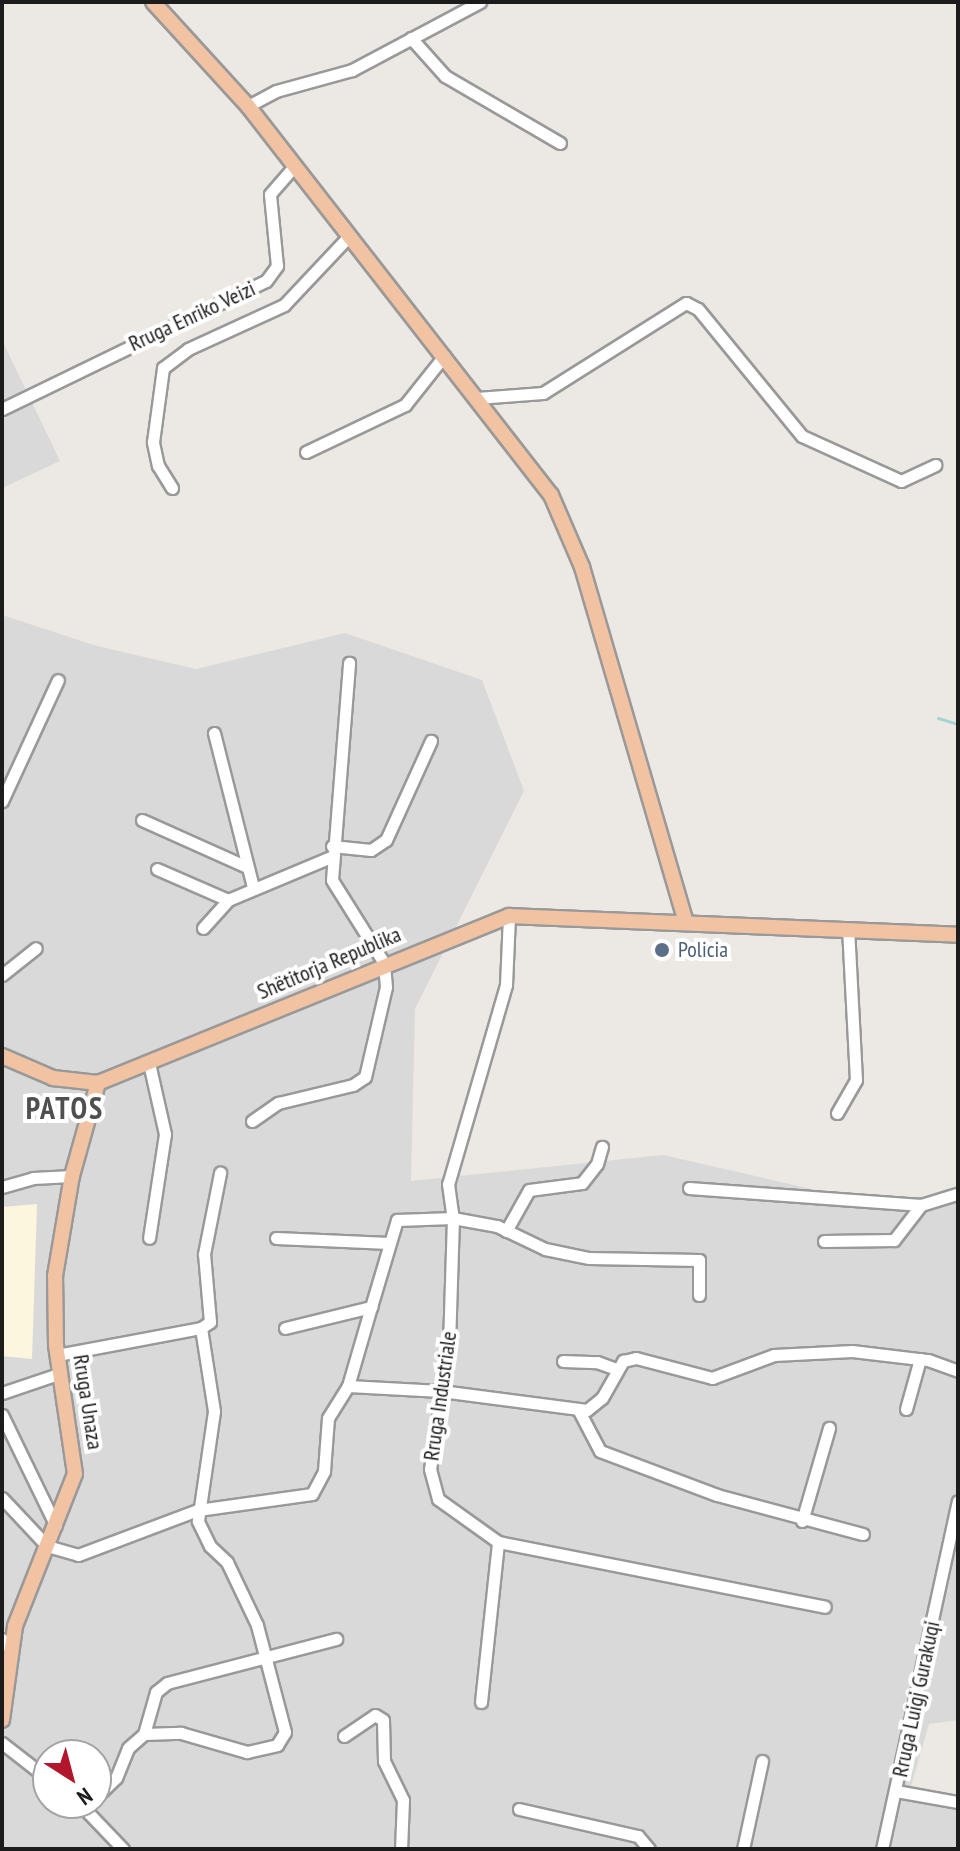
<!DOCTYPE html>
<meta charset="utf-8">
<style>
body{margin:0}
#map{position:relative;width:960px;height:1851px;overflow:hidden;background:#ece8e3;font-family:"PT Sans Narrow",sans-serif}
div>[style]{position:absolute}
.residential>*{inset:0;background:#dad9d9}
.education>*{inset:0;background:#fbf6dd}
.stream>*{height:3px;margin:-1.5px;padding:0 1.5px;transform-origin:1.5px;border-radius:1.5px;background:#a7d2d6}
.roads{filter:drop-shadow(2px 0 #999) drop-shadow(-2px 0 #999) drop-shadow(0 2px #999) drop-shadow(0 -2px #999)}
.minor>*{height:11px;margin:-5.5px;padding:0 5.5px;transform-origin:5.5px;border-radius:5.5px;background:#fff}
.major>*{height:14px;margin:-7px;padding:0 7px;transform-origin:7px;border-radius:7px;background:#f1c3a2}
.dots>*{width:22px;height:22px;translate:-50% -50%;box-sizing:border-box;border:4px solid #fff;border-radius:50%}
span{translate:-50% -50%;white-space:nowrap;text-align:center;line-height:1.15;-webkit-text-stroke:8px #fff;paint-order:stroke}
.street-label{font-size:22px;color:#1c1c1c}
.service-label{font-size:22px;color:#4e5e75}
.left{translate:0 -50%;text-align:left}
.district-label{font-size:30px;color:#4f4f4f;font-weight:700;letter-spacing:2px}
.frame{position:absolute;inset:0;border:4px solid #1c1c1c;pointer-events:none}
.north{position:absolute;left:32px;top:1739px;width:80px;height:80px;box-sizing:border-box;background:#fff;border:2px solid #a4a4a4;border-radius:50%;rotate:144deg;font-size:22px;font-weight:700;line-height:32px;text-align:center;color:#1c1c1c}
.north::after{content:'';display:block;margin:auto;width:28px;height:36px;background:#b3152d;clip-path:polygon(50% 0,100% 100%,50% 72%,0 100%)}
</style>
<div id="map">
<div class="residential">
<i style="clip-path:polygon(2px 340px,60px 461px,2px 488px)"></i>
<i style="clip-path:polygon(evenodd,2px 615px,97px 646px,196px 669px,345px 633px,482px 680px,524px 791px,415px 1009px,411px 1181px,663px 1155px,886px 1206px,958px 1198px,958px 1720px,929px 1724px,910px 1790px,958px 1804px,958px 1849px,2px 1849px,2px 615px,48px 1755px,96px 1755px,96px 1803px,48px 1803px,48px 1755px)"></i>
</div>
<div class="education">
<i style="clip-path:polygon(37px 1204px,32px 1359px,2px 1356px,2px 1207px)"></i>
</div>
<div class="stream">
<i style="left:938px;top:718px;width:21px;rotate:17deg"></i>
</div>
<div class="roads">
<div class="minor">
<i style="left:411px;top:38px;width:51px;rotate:48.2deg"></i>
<i style="left:445px;top:76px;width:133px;rotate:30.2deg"></i>
<i style="left:248px;top:106px;width:32px;rotate:-28deg"></i>
<i style="left:276px;top:91px;width:79px;rotate:-15.4deg"></i>
<i style="left:352px;top:70px;width:145px;rotate:-28deg"></i>
<i style="left:477px;top:398px;width:66px;rotate:-4.3deg"></i>
<i style="left:543px;top:393px;width:169px;rotate:-32.2deg"></i>
<i style="left:686px;top:303px;width:13px;rotate:27deg"></i>
<i style="left:698px;top:309px;width:164px;rotate:50.7deg"></i>
<i style="left:802px;top:436px;width:109px;rotate:24.4deg"></i>
<i style="left:901px;top:481px;width:38px;rotate:-25deg"></i>
<i style="left:2px;top:409px;width:293px;rotate:-25.9deg"></i>
<i style="left:266px;top:281px;width:19px;rotate:-54deg"></i>
<i style="left:277px;top:266px;width:72px;rotate:-95.6deg"></i>
<i style="left:270px;top:194px;width:37px;rotate:-49deg"></i>
<i style="left:306px;top:452px;width:110px;rotate:-25.4deg"></i>
<i style="left:405px;top:405px;width:63px;rotate:-51.5deg"></i>
<i style="left:172px;top:488px;width:26px;rotate:-122deg"></i>
<i style="left:158px;top:466px;width:25px;rotate:-102deg"></i>
<i style="left:153px;top:442px;width:75px;rotate:-82.3deg"></i>
<i style="left:163px;top:368px;width:31px;rotate:-37deg"></i>
<i style="left:188px;top:349px;width:106px;rotate:-24.6deg"></i>
<i style="left:284px;top:305px;width:95px;rotate:-46.7deg"></i>
<i style="left:214px;top:733px;width:159px;rotate:75.8deg"></i>
<i style="left:2px;top:801px;width:133px;rotate:-65.2deg"></i>
<i style="left:142px;top:820px;width:115px;rotate:24.1deg"></i>
<i style="left:332px;top:846px;width:39px;rotate:6deg"></i>
<i style="left:371px;top:850px;width:18px;rotate:-34deg"></i>
<i style="left:386px;top:840px;width:109px;rotate:-65.6deg"></i>
<i style="left:157px;top:869px;width:77px;rotate:23.6deg"></i>
<i style="left:509px;top:916px;width:69px;rotate:92.5deg"></i>
<i style="left:506px;top:985px;width:207px;rotate:106.2deg"></i>
<i style="left:448px;top:1184px;width:34px;rotate:82deg"></i>
<i style="left:453px;top:1218px;width:45px;rotate:10.3deg"></i>
<i style="left:497px;top:1226px;width:53px;rotate:25.6deg"></i>
<i style="left:545px;top:1249px;width:45px;rotate:11.6deg"></i>
<i style="left:589px;top:1258px;width:110px;rotate:1deg"></i>
<i style="left:699px;top:1260px;width:35px;rotate:90deg"></i>
<i style="left:203px;top:928px;width:38px;rotate:-48deg"></i>
<i style="left:228px;top:900px;width:112px;rotate:-22.7deg"></i>
<i style="left:2px;top:975px;width:43px;rotate:-38.5deg"></i>
<i style="left:149px;top:1063px;width:73px;rotate:77.3deg"></i>
<i style="left:165px;top:1134px;width:105px;rotate:98.7deg"></i>
<i style="left:837px;top:1113px;width:38px;rotate:-60deg"></i>
<i style="left:856px;top:1080px;width:151px;rotate:-93deg"></i>
<i style="left:252px;top:1121px;width:32px;rotate:-35deg"></i>
<i style="left:278px;top:1103px;width:77px;rotate:-13.5deg"></i>
<i style="left:353px;top:1085px;width:14px;rotate:-34deg"></i>
<i style="left:365px;top:1077px;width:92px;rotate:-76.9deg"></i>
<i style="left:386px;top:987px;width:24px;rotate:-95deg"></i>
<i style="left:384px;top:963px;width:98px;rotate:-122.1deg"></i>
<i style="left:332px;top:880px;width:218px;rotate:-85.5deg"></i>
<i style="left:2px;top:1187px;width:32px;rotate:-16deg"></i>
<i style="left:33px;top:1178px;width:39px;rotate:-3deg"></i>
<i style="left:689px;top:1188px;width:233px;rotate:4.2deg"></i>
<i style="left:921px;top:1205px;width:39px;rotate:-17deg"></i>
<i style="left:506px;top:1231px;width:47px;rotate:-60.7deg"></i>
<i style="left:529px;top:1190px;width:53px;rotate:-7.5deg"></i>
<i style="left:582px;top:1183px;width:24px;rotate:-52deg"></i>
<i style="left:597px;top:1164px;width:18px;rotate:-74deg"></i>
<i style="left:276px;top:1238px;width:113px;rotate:2.5deg"></i>
<i style="left:824px;top:1241px;width:70px;rotate:-0.8deg"></i>
<i style="left:894px;top:1240px;width:44px;rotate:-52.4deg"></i>
<i style="left:285px;top:1328px;width:89px;rotate:-13.7deg"></i>
<i style="left:371px;top:1307px;width:91px;rotate:-73.4deg"></i>
<i style="left:397px;top:1220px;width:56px;rotate:-2deg"></i>
<i style="left:453px;top:1218px;width:127px;rotate:91.8deg"></i>
<i style="left:449px;top:1345px;width:125px;rotate:98.7deg"></i>
<i style="left:430px;top:1469px;width:31px;rotate:75deg"></i>
<i style="left:438px;top:1499px;width:74px;rotate:35.6deg"></i>
<i style="left:498px;top:1542px;width:333px;rotate:11.2deg"></i>
<i style="left:57px;top:1355px;width:147px;rotate:-10.6deg"></i>
<i style="left:201px;top:1328px;width:11px;rotate:-34deg"></i>
<i style="left:210px;top:1322px;width:68px;rotate:-95deg"></i>
<i style="left:204px;top:1254px;width:83px;rotate:-78.8deg"></i>
<i style="left:563px;top:1361px;width:34px;rotate:2deg"></i>
<i style="left:597px;top:1362px;width:20px;rotate:20deg"></i>
<i style="left:348px;top:1386px;width:93px;rotate:3.1deg"></i>
<i style="left:441px;top:1391px;width:147px;rotate:7.4deg"></i>
<i style="left:587px;top:1410px;width:19px;rotate:-39deg"></i>
<i style="left:602px;top:1398px;width:43px;rotate:-60.4deg"></i>
<i style="left:623px;top:1361px;width:13px;rotate:-13deg"></i>
<i style="left:636px;top:1358px;width:79px;rotate:14.7deg"></i>
<i style="left:712px;top:1378px;width:66px;rotate:-20.4deg"></i>
<i style="left:774px;top:1355px;width:78px;rotate:-2.9deg"></i>
<i style="left:852px;top:1351px;width:77px;rotate:6.8deg"></i>
<i style="left:928px;top:1360px;width:32px;rotate:20deg"></i>
<i style="left:2px;top:1393px;width:62px;rotate:-18.7deg"></i>
<i style="left:906px;top:1409px;width:52px;rotate:-74.4deg"></i>
<i style="left:579px;top:1411px;width:45px;rotate:62.3deg"></i>
<i style="left:600px;top:1451px;width:125px;rotate:20.6deg"></i>
<i style="left:717px;top:1495px;width:151px;rotate:15deg"></i>
<i style="left:2px;top:1415px;width:123px;rotate:64.1deg"></i>
<i style="left:2px;top:1498px;width:66px;rotate:46.8deg"></i>
<i style="left:47px;top:1546px;width:32px;rotate:16deg"></i>
<i style="left:78px;top:1555px;width:128px;rotate:-20.6deg"></i>
<i style="left:198px;top:1510px;width:115px;rotate:-8deg"></i>
<i style="left:312px;top:1494px;width:26px;rotate:-62deg"></i>
<i style="left:324px;top:1471px;width:53px;rotate:-85.7deg"></i>
<i style="left:328px;top:1418px;width:38px;rotate:-58deg"></i>
<i style="left:348px;top:1386px;width:82px;rotate:-73.8deg"></i>
<i style="left:802px;top:1521px;width:97px;rotate:-73.8deg"></i>
<i style="left:2px;top:1639px;width:11px;rotate:52deg"></i>
<i style="left:481px;top:1702px;width:161px;rotate:-83.9deg"></i>
<i style="left:144px;top:1734px;width:44px;rotate:-74.1deg"></i>
<i style="left:156px;top:1692px;width:14px;rotate:-39deg"></i>
<i style="left:167px;top:1683px;width:175px;rotate:-14.6deg"></i>
<i style="left:344px;top:1736px;width:37px;rotate:-34deg"></i>
<i style="left:375px;top:1715px;width:9px;rotate:32deg"></i>
<i style="left:383px;top:1720px;width:41px;rotate:88.6deg"></i>
<i style="left:384px;top:1761px;width:43px;rotate:64deg"></i>
<i style="left:403px;top:1800px;width:49px;rotate:92.3deg"></i>
<i style="left:2px;top:1743px;width:58px;rotate:38deg"></i>
<i style="left:896px;top:1791px;width:63px;rotate:10.1deg"></i>
<i style="left:96px;top:1797px;width:28px;rotate:-44deg"></i>
<i style="left:116px;top:1778px;width:32px;rotate:-68deg"></i>
<i style="left:128px;top:1748px;width:21px;rotate:-41deg"></i>
<i style="left:144px;top:1734px;width:37px;rotate:-2deg"></i>
<i style="left:181px;top:1733px;width:69px;rotate:16.1deg"></i>
<i style="left:247px;top:1752px;width:31px;rotate:-13deg"></i>
<i style="left:277px;top:1745px;width:15px;rotate:-58deg"></i>
<i style="left:285px;top:1732px;width:111px;rotate:-104.7deg"></i>
<i style="left:257px;top:1625px;width:70px;rotate:-115.5deg"></i>
<i style="left:227px;top:1562px;width:23px;rotate:-137deg"></i>
<i style="left:210px;top:1546px;width:28px;rotate:-116deg"></i>
<i style="left:198px;top:1521px;width:111px;rotate:-81.7deg"></i>
<i style="left:214px;top:1411px;width:84px;rotate:-98.9deg"></i>
<i style="left:79px;top:1803px;width:64px;rotate:46.3deg"></i>
<i style="left:519px;top:1809px;width:122px;rotate:12.8deg"></i>
<i style="left:638px;top:1836px;width:17px;rotate:50deg"></i>
<i style="left:743px;top:1849px;width:90px;rotate:-77.8deg"></i>
<i style="left:882px;top:1849px;width:356px;rotate:-77.7deg"></i>
</div>
<div class="major">
<i style="left:153px;top:2px;width:141px;rotate:47.6deg"></i>
<i style="left:248px;top:106px;width:493px;rotate:52.1deg"></i>
<i style="left:551px;top:495px;width:78px;rotate:66.7deg"></i>
<i style="left:582px;top:567px;width:370px;rotate:73.7deg"></i>
<i style="left:2px;top:1056px;width:56px;rotate:23.3deg"></i>
<i style="left:53px;top:1078px;width:45px;rotate:6.3deg"></i>
<i style="left:98px;top:1083px;width:444px;rotate:-22.1deg"></i>
<i style="left:509px;top:916px;width:449px;rotate:2.4deg"></i>
<i style="left:2px;top:1720px;width:95px;rotate:-82.1deg"></i>
<i style="left:15px;top:1626px;width:163px;rotate:-68.5deg"></i>
<i style="left:75px;top:1474px;width:130px;rotate:-98.4deg"></i>
<i style="left:56px;top:1345px;width:69px;rotate:-90.8deg"></i>
<i style="left:55px;top:1276px;width:101px;rotate:-80.4deg"></i>
<i style="left:72px;top:1176px;width:97px;rotate:-74.4deg"></i>
</div>
</div>
<div class="dots">
<i style="left:662px;top:950px;background:#5c6f8a"></i>
</div>
<div class="street-label">
<span style="left:192px;top:316px;rotate:-25deg">Rruga Enriko Veizi</span>
<span style="left:329px;top:963px;rotate:-23deg">Shëtitorja Republika</span>
<span style="left:440px;top:1396px;rotate:-82deg">Rruga Industriale</span>
<span style="left:88px;top:1402px;rotate:81deg">Rruga Unaza</span>
<span style="left:916px;top:1699px;rotate:-78deg">Rruga Luigj Gurakuqi</span>
</div>
<div class="service-label">
<span class="left" style="left:678px;top:950px">Policia</span>
</div>
<div class="district-label">
<span style="left:65px;top:1108px">PATOS</span>
</div>
<div class="frame"></div>
<div class="north">N</div>
</div>
